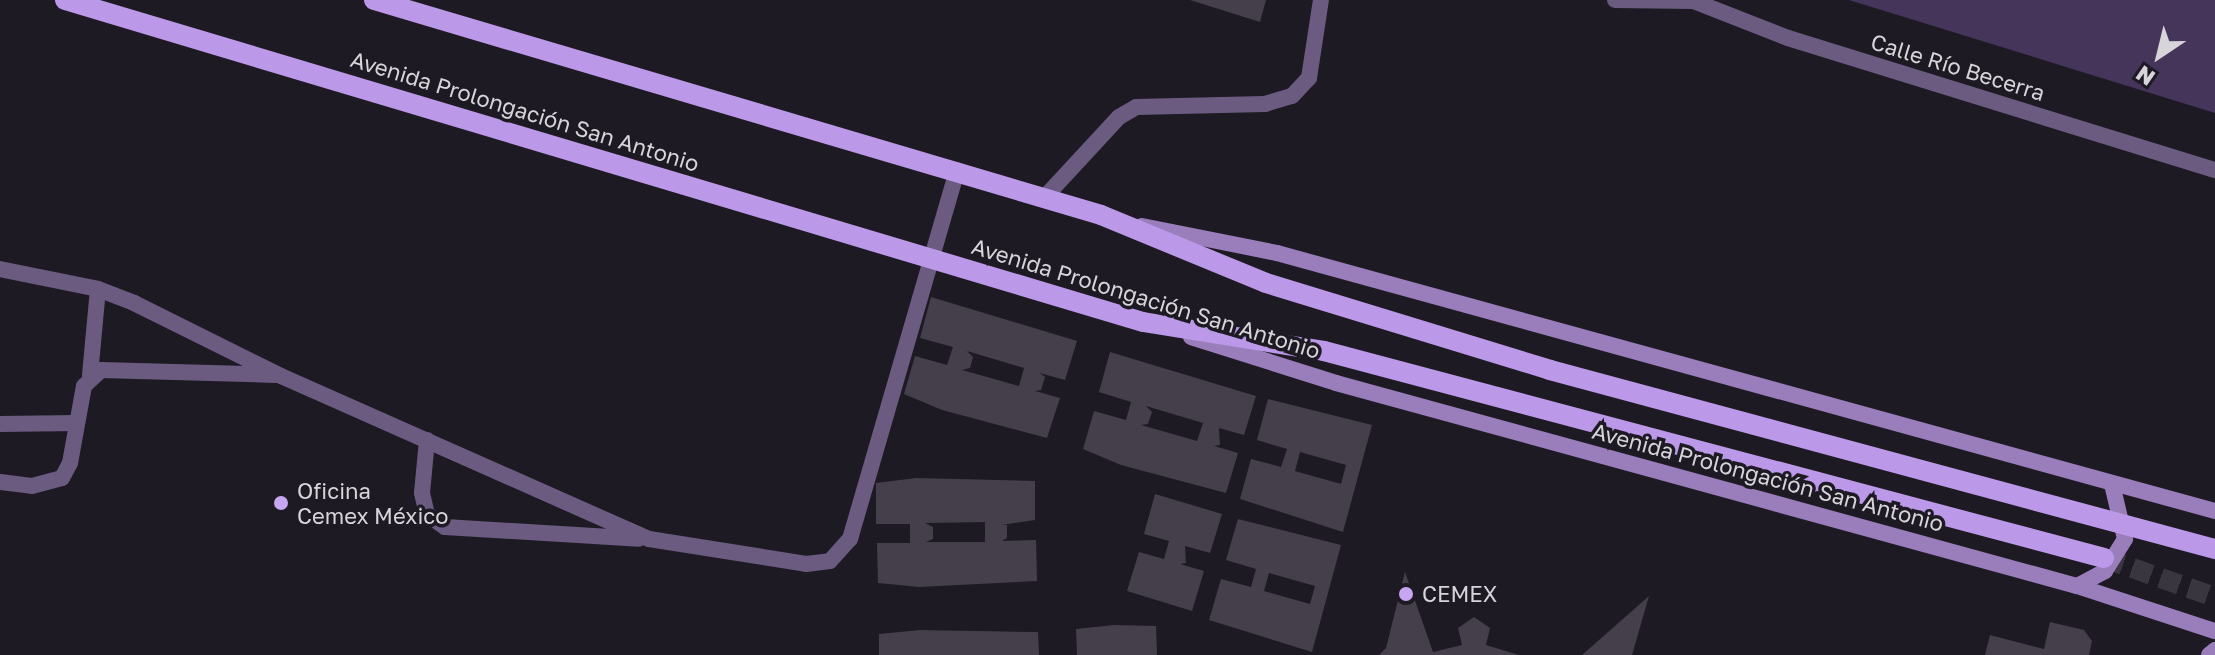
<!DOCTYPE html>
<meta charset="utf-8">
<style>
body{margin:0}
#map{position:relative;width:2215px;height:655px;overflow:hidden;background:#1e1a24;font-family:"Golos Text",sans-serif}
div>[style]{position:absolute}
.green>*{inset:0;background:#46355b}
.building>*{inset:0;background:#443f4a}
.primary-tunnel>*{height:20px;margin-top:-10px;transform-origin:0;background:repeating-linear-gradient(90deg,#3a363f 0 20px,transparent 0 30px)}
.lane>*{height:16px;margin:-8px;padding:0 8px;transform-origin:8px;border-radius:8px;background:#6b5b81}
.street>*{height:16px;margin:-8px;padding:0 8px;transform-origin:8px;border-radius:8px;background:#6b5b81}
.secondary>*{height:16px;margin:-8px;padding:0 8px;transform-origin:8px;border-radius:8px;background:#997ebb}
.primary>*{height:20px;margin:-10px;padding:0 10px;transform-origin:10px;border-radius:10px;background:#bc99e8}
.primary-bridge>*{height:20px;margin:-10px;padding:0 10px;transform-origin:10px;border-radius:10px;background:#bc99e8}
.dots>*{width:22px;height:22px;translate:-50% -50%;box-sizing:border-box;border:4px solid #1e1a24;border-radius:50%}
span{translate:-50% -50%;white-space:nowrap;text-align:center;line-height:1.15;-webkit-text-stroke:7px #1e1a24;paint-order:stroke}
.street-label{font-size:22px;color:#d7d4da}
.poi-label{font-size:22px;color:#d7d4da}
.left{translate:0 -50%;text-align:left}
.north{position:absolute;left:2119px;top:16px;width:80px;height:80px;-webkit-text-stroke:6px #1e1a24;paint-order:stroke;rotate:215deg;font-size:22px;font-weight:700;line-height:32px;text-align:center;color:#d7d4da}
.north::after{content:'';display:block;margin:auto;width:28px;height:36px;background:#d7d4da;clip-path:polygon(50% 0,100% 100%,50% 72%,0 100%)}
</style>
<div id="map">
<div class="green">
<i style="clip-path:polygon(1849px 0,2215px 0,2215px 113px)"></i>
</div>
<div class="building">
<i style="clip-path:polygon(1190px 0,1266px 0,1260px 22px)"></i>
<i style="clip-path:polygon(evenodd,931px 297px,1077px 341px,1065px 380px,1040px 373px,1045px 377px,1041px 390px,1035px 391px,1060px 398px,1047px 438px,942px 410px,904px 394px,915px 356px,947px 365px,953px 347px,920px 338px,931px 297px,967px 351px,1024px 368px,1019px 386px,962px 370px,970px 368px,973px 357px,967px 351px)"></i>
<i style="clip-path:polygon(evenodd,1110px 352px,1256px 396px,1244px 435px,1219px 428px,1220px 445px,1214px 446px,1238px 453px,1226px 493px,1121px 465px,1083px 449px,1094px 411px,1126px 420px,1131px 402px,1099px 392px,1110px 352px,1146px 406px,1203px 423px,1197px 441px,1141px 425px,1148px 424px,1152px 412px,1146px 406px)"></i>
<i style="clip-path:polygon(evenodd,1268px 399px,1372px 425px,1343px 532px,1240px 499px,1251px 459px,1281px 467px,1287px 449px,1257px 440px,1268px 399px,1300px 452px,1346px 465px,1341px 484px,1295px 471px,1300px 452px)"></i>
<i style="clip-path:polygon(evenodd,916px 478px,1035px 481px,1035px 520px,1001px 525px,1007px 525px,1007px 538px,1002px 541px,1036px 540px,1037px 581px,919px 587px,878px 583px,877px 543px,910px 543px,910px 524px,876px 524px,876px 483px,916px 478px,985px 522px,985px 542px,926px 542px,933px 539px,933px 527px,925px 523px,985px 522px)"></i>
<i style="clip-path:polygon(1155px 494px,1222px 514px,1210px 553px,1185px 546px,1186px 563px,1180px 564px,1204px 571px,1192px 611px,1127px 591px,1139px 552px,1164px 559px,1169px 541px,1144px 534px)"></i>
<i style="clip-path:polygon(evenodd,1238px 519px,1341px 545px,1312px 652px,1209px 620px,1221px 579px,1251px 587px,1256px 569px,1226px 560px,1238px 519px,1269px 573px,1315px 586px,1310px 604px,1264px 591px,1269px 573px)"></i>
<i style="clip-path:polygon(1405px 572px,1433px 652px,1462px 645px,1458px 628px,1474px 617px,1490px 628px,1486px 645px,1519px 655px,1379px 655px,1386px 648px)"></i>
<i style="clip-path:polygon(1649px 596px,1632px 655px,1582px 655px)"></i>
<i style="clip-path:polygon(2050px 622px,2084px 630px,2092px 641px,2089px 655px,1985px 655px,1990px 635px,2044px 649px)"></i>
<i style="clip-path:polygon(1114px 625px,1156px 626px,1157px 655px,1077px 655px,1076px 629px)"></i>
<i style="clip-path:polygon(920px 630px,1038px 632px,1039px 655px,879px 655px,879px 634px)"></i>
</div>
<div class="primary-tunnel">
<i style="left:2104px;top:558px;width:118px;rotate:19.4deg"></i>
</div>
<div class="lane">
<i style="left:1615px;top:0;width:78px;rotate:0.7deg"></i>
<i style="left:1044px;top:198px;width:110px;rotate:-47.2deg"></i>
<i style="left:1119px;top:117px;width:20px;rotate:-30deg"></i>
<i style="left:1136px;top:107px;width:129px;rotate:-1.3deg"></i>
<i style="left:1265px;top:104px;width:28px;rotate:-17deg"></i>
<i style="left:1292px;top:96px;width:25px;rotate:-47deg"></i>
<i style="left:1309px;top:78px;width:79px;rotate:-81.3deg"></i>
<i style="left:0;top:424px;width:77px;rotate:-0.7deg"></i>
</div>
<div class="street">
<i style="left:1691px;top:0;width:104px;rotate:21.4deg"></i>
<i style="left:1788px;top:38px;width:447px;rotate:17.2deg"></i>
<i style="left:0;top:269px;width:100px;rotate:11.5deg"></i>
<i style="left:98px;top:289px;width:39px;rotate:21deg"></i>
<i style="left:134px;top:303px;width:164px;rotate:26.4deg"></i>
<i style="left:281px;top:376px;width:402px;rotate:23.9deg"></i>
<i style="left:649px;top:539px;width:159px;rotate:9deg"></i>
<i style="left:806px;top:564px;width:24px;rotate:-7deg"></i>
<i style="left:830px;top:561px;width:30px;rotate:-48deg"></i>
<i style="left:850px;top:539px;width:384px;rotate:-73.8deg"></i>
<i style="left:90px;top:375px;width:86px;rotate:-84.7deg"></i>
<i style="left:427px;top:440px;width:53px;rotate:95.4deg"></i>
<i style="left:422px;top:493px;width:22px;rotate:77deg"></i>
<i style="left:427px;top:514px;width:22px;rotate:36deg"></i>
<i style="left:445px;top:527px;width:194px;rotate:3.5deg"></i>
<i style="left:0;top:482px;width:32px;rotate:7deg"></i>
<i style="left:32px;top:486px;width:31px;rotate:-15deg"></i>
<i style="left:62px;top:478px;width:17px;rotate:-62deg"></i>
<i style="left:70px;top:463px;width:78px;rotate:-79.7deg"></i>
<i style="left:84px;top:386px;width:23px;rotate:-43deg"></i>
<i style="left:101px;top:370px;width:175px;rotate:1.6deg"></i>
</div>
<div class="secondary">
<i style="left:1142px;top:226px;width:138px;rotate:11.3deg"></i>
<i style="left:1277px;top:253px;width:973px;rotate:15.38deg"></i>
<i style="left:1191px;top:337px;width:152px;rotate:17.6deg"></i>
<i style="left:1336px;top:383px;width:768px;rotate:15.32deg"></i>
<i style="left:2077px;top:586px;width:145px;rotate:18.1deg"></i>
<i style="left:2077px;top:586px;width:32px;rotate:-28deg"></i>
<i style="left:2105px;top:571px;width:38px;rotate:-58deg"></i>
<i style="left:2125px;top:539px;width:57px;rotate:-103.3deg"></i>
<i style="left:2209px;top:655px;width:8px;rotate:-40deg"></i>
</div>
<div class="primary">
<i style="left:65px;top:0;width:1125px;rotate:16.63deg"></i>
<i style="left:1143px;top:322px;width:183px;rotate:9.1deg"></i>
<i style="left:1324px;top:351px;width:807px;rotate:14.86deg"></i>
<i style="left:374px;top:0;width:758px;rotate:16.47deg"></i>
<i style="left:1101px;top:215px;width:178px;rotate:22.4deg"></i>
<i style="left:1266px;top:283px;width:297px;rotate:17deg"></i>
</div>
<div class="primary-bridge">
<i style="left:1550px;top:370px;width:689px;rotate:15.07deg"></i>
</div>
<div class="dots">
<i style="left:281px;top:503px;background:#c6a6f0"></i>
<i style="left:1406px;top:594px;background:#c6a6f0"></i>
</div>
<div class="street-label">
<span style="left:1958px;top:67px;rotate:17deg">Calle Río Becerra</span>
<span style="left:525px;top:111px;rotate:17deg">Avenida Prolongación San Antonio</span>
<span style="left:1146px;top:298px;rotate:17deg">Avenida Prolongación San Antonio</span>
<span style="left:1768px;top:477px;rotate:15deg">Avenida Prolongación San Antonio</span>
</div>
<div class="poi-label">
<span class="left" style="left:297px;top:503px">Oficina<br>Cemex México</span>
<span class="left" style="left:1422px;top:594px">CEMEX</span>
</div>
<div class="north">N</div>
</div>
